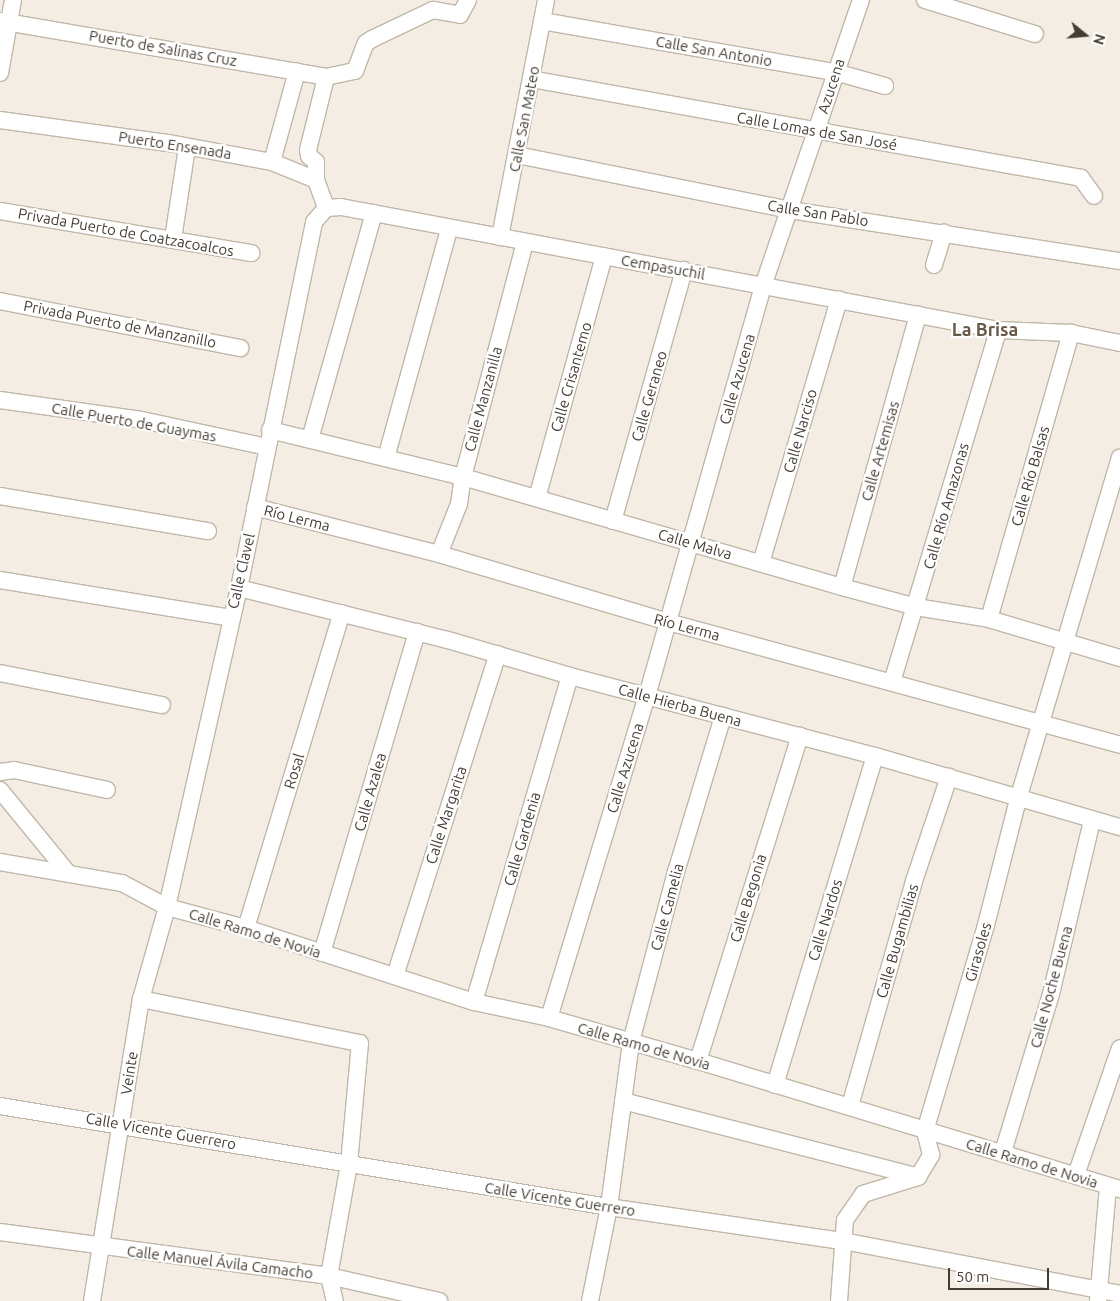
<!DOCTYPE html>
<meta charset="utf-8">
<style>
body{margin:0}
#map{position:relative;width:1120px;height:1301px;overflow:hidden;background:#f3ede3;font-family:Ubuntu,sans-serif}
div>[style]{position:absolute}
.roads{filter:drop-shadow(1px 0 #c1b7a8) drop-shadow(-1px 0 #c1b7a8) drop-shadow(0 1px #c1b7a8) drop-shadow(0 -1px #c1b7a8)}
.minor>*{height:16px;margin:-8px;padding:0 8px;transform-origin:8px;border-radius:8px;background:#fff}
span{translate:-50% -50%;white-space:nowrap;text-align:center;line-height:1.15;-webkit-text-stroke:4.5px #fff;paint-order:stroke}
.street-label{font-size:15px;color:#453d33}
.quarter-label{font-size:18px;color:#685a49;font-weight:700}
.north{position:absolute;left:1060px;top:10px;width:50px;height:50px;-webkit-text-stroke:4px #fff;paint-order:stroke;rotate:107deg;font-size:14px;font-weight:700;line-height:20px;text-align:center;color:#453d33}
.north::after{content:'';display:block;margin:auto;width:18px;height:22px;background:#453d33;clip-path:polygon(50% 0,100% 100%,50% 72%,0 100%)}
.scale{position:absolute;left:948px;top:1268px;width:101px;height:22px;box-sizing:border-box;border:2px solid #453d33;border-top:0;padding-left:6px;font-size:15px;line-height:18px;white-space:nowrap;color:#453d33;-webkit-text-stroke:4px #fff;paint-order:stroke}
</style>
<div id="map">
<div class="roads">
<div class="minor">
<i style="left:925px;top:0;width:115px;rotate:17.2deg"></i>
<i style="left:0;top:21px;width:331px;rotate:9.7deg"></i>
<i style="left:326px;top:77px;width:30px;rotate:-12deg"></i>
<i style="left:355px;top:71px;width:30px;rotate:-69deg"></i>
<i style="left:366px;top:43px;width:7px;rotate:-34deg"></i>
<i style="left:372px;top:39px;width:68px;rotate:-25.4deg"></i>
<i style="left:433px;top:10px;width:27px;rotate:10deg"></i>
<i style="left:460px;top:15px;width:17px;rotate:-62deg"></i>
<i style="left:542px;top:21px;width:297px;rotate:9.9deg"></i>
<i style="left:835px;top:72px;width:52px;rotate:15.6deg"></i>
<i style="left:0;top:73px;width:74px;rotate:-79.9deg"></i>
<i style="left:531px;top:79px;width:559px;rotate:10.2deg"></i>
<i style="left:1081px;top:178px;width:22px;rotate:54deg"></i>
<i style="left:0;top:120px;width:171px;rotate:7.8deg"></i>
<i style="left:169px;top:143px;width:105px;rotate:10.5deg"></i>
<i style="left:272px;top:162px;width:48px;rotate:22.2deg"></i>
<i style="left:316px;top:180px;width:30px;rotate:70deg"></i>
<i style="left:517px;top:155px;width:278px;rotate:11.4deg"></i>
<i style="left:790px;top:210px;width:334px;rotate:8.8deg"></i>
<i style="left:272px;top:162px;width:94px;rotate:-74.6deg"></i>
<i style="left:316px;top:180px;width:18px;rotate:-90deg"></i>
<i style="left:316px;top:162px;width:9px;rotate:-139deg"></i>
<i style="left:309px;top:156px;width:6px;rotate:-99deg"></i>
<i style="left:308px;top:150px;width:75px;rotate:-76.1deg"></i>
<i style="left:326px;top:208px;width:15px;rotate:-4deg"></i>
<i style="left:341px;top:207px;width:668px;rotate:10.6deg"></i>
<i style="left:998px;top:330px;width:73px;rotate:2.4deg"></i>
<i style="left:1071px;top:333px;width:50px;rotate:11.5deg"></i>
<i style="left:0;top:211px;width:255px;rotate:9.5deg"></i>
<i style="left:500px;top:237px;width:241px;rotate:-79deg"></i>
<i style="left:173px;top:239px;width:93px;rotate:-81.3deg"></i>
<i style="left:934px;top:265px;width:34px;rotate:-73deg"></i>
<i style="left:0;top:301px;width:245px;rotate:11.1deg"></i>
<i style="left:0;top:400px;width:143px;rotate:8deg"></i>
<i style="left:142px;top:420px;width:128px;rotate:12.2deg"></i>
<i style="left:270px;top:430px;width:199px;rotate:13.7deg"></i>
<i style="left:463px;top:477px;width:395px;rotate:16.2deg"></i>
<i style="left:842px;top:587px;width:77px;rotate:15.1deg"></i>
<i style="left:916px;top:607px;width:74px;rotate:9.3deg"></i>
<i style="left:989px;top:619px;width:137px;rotate:16.6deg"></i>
<i style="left:310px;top:439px;width:235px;rotate:-74.2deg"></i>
<i style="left:386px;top:458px;width:238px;rotate:-74.6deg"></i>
<i style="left:0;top:496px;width:211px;rotate:9.6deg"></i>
<i style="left:537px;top:498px;width:251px;rotate:-74.5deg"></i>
<i style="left:255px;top:507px;width:190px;rotate:14.3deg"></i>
<i style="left:439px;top:554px;width:239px;rotate:16.5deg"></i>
<i style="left:668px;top:622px;width:468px;rotate:15.2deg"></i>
<i style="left:613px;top:521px;width:261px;rotate:-74.2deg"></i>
<i style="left:439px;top:554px;width:54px;rotate:-68.2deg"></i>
<i style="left:459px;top:504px;width:27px;rotate:-82deg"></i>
<i style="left:463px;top:477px;width:243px;rotate:-75.2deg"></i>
<i style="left:761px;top:563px;width:275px;rotate:-73.5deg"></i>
<i style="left:0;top:580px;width:234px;rotate:9.3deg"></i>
<i style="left:842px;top:587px;width:283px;rotate:-74.4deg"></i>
<i style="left:239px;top:588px;width:215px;rotate:14deg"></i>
<i style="left:448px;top:640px;width:127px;rotate:16.4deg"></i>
<i style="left:570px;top:676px;width:315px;rotate:14.7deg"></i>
<i style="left:875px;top:756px;width:255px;rotate:16.2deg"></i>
<i style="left:989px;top:619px;width:298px;rotate:-74deg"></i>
<i style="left:0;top:673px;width:165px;rotate:11.2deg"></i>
<i style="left:892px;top:682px;width:368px;rotate:-73.2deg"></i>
<i style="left:0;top:772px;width:14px;rotate:-8deg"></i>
<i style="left:14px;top:770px;width:95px;rotate:12.1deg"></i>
<i style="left:0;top:790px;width:106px;rotate:50.7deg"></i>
<i style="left:0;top:862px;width:124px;rotate:9.8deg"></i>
<i style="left:122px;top:883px;width:51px;rotate:28.1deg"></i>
<i style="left:167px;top:907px;width:82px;rotate:14.9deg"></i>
<i style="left:246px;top:928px;width:240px;rotate:18deg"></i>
<i style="left:474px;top:1002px;width:77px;rotate:12deg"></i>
<i style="left:549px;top:1018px;width:155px;rotate:16.1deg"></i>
<i style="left:698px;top:1061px;width:441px;rotate:16.9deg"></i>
<i style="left:246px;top:928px;width:329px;rotate:-73.1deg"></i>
<i style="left:322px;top:953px;width:335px;rotate:-73.5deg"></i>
<i style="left:395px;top:976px;width:338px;rotate:-72.3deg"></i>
<i style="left:141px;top:999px;width:223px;rotate:11.4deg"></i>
<i style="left:360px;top:1043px;width:121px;rotate:95.2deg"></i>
<i style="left:349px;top:1164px;width:114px;rotate:100.1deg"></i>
<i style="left:329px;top:1276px;width:26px;rotate:77deg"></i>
<i style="left:474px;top:1002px;width:340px;rotate:-73.6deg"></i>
<i style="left:549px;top:1018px;width:337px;rotate:-73.1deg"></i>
<i style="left:647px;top:696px;width:426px;rotate:-74.2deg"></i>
<i style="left:763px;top:286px;width:302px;rotate:-71.1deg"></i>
<i style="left:698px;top:1061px;width:341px;rotate:-72.6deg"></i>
<i style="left:775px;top:1085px;width:344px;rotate:-73.1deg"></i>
<i style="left:623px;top:1101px;width:305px;rotate:14.4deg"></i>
<i style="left:0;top:1106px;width:617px;rotate:9.42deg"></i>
<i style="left:609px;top:1207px;width:236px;rotate:8.3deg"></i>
<i style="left:843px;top:1241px;width:282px;rotate:10.8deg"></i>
<i style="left:850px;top:1106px;width:234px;rotate:-74.1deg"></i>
<i style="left:914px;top:881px;width:110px;rotate:-71.4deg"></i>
<i style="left:1003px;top:1152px;width:165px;rotate:-73.1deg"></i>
<i style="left:1051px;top:994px;width:179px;rotate:-76.7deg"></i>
<i style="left:1076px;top:1175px;width:134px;rotate:-70.9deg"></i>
<i style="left:918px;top:1177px;width:26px;rotate:-59deg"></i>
<i style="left:931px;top:1155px;width:25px;rotate:-104deg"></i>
<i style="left:925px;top:1131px;width:215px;rotate:-73.5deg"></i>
<i style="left:986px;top:925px;width:133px;rotate:-75.7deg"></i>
<i style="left:1019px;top:796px;width:353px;rotate:-73.4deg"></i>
<i style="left:0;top:1232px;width:332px;rotate:7.6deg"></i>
<i style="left:329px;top:1276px;width:113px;rotate:12.8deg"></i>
<i style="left:92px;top:1301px;width:306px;rotate:-80.8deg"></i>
<i style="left:141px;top:999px;width:96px;rotate:-74.2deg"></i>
<i style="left:167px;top:907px;width:327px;rotate:-77.3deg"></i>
<i style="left:239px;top:588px;width:374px;rotate:-78.4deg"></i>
<i style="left:314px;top:222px;width:18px;rotate:-49deg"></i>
<i style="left:590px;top:1301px;width:96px;rotate:-78.6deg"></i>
<i style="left:609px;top:1207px;width:166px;rotate:-82.4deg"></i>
<i style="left:631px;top:1042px;width:176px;rotate:-75.2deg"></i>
<i style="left:676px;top:872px;width:163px;rotate:-73.2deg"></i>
<i style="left:839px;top:1301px;width:81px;rotate:-85.8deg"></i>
<i style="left:845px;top:1220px;width:32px;rotate:-55deg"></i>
<i style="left:863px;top:1194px;width:58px;rotate:-17.2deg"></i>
<i style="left:1098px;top:1301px;width:115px;rotate:-85deg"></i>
</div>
</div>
<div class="street-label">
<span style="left:163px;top:48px;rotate:10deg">Puerto de Salinas Cruz</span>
<span style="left:714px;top:51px;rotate:10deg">Calle San Antonio</span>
<span style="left:831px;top:86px;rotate:-72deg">Azucena</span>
<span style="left:524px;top:119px;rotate:-79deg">Calle San Mateo</span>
<span style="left:817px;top:131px;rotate:10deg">Calle Lomas de San José</span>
<span style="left:175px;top:145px;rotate:9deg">Puerto Ensenada</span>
<span style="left:818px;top:213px;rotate:9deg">Calle San Pablo</span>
<span style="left:126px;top:232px;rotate:10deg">Privada Puerto de Coatzacoalcos</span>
<span style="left:663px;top:267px;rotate:10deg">Cempasuchil</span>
<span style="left:120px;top:324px;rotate:11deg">Privada Puerto de Manzanillo</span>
<span style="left:571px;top:377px;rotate:-74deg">Calle Crisantemo</span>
<span style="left:737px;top:379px;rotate:-74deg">Calle Azucena</span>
<span style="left:649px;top:396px;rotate:-74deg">Calle Geraneo</span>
<span style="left:483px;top:399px;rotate:-75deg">Calle Manzanilla</span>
<span style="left:134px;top:422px;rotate:10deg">Calle Puerto de Guaymas</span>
<span style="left:800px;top:431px;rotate:-74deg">Calle Narciso</span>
<span style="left:880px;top:451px;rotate:-74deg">Calle Artemisas</span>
<span style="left:1030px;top:476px;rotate:-74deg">Calle Río Balsas</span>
<span style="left:946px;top:506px;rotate:-74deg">Calle Río Amazonas</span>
<span style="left:297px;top:518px;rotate:14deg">Río Lerma</span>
<span style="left:695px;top:544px;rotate:16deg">Calle Malva</span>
<span style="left:241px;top:571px;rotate:-77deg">Calle Clavel</span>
<span style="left:687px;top:627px;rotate:15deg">Río Lerma</span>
<span style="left:680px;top:705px;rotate:15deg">Calle Hierba Buena</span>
<span style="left:625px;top:768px;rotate:-73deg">Calle Azucena</span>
<span style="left:294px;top:771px;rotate:-73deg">Rosal</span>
<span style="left:370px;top:792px;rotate:-74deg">Calle Azalea</span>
<span style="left:446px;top:815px;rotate:-72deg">Calle Margarita</span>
<span style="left:522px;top:839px;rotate:-74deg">Calle Gardenia</span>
<span style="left:748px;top:898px;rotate:-73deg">Calle Begonia</span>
<span style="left:667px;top:907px;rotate:-75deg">Calle Camelia</span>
<span style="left:825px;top:920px;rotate:-73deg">Calle Nardos</span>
<span style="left:255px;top:933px;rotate:17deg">Calle Ramo de Novia</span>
<span style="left:897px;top:941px;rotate:-74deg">Calle Bugambilias</span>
<span style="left:978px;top:952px;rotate:-74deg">Girasoles</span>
<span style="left:1051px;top:987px;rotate:-75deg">Calle Noche Buena</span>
<span style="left:644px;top:1046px;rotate:16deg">Calle Ramo de Novia</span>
<span style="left:129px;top:1073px;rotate:-81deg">Veinte</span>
<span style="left:161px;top:1131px;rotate:10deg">Calle Vicente Guerrero</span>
<span style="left:1032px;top:1163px;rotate:17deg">Calle Ramo de Novia</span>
<span style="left:560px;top:1199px;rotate:9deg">Calle Vicente Guerrero</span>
<span style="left:220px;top:1262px;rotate:7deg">Calle Manuel Ávila Camacho</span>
</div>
<div class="quarter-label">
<span style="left:985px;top:329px">La Brisa</span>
</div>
<div class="north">N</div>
<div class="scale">50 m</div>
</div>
